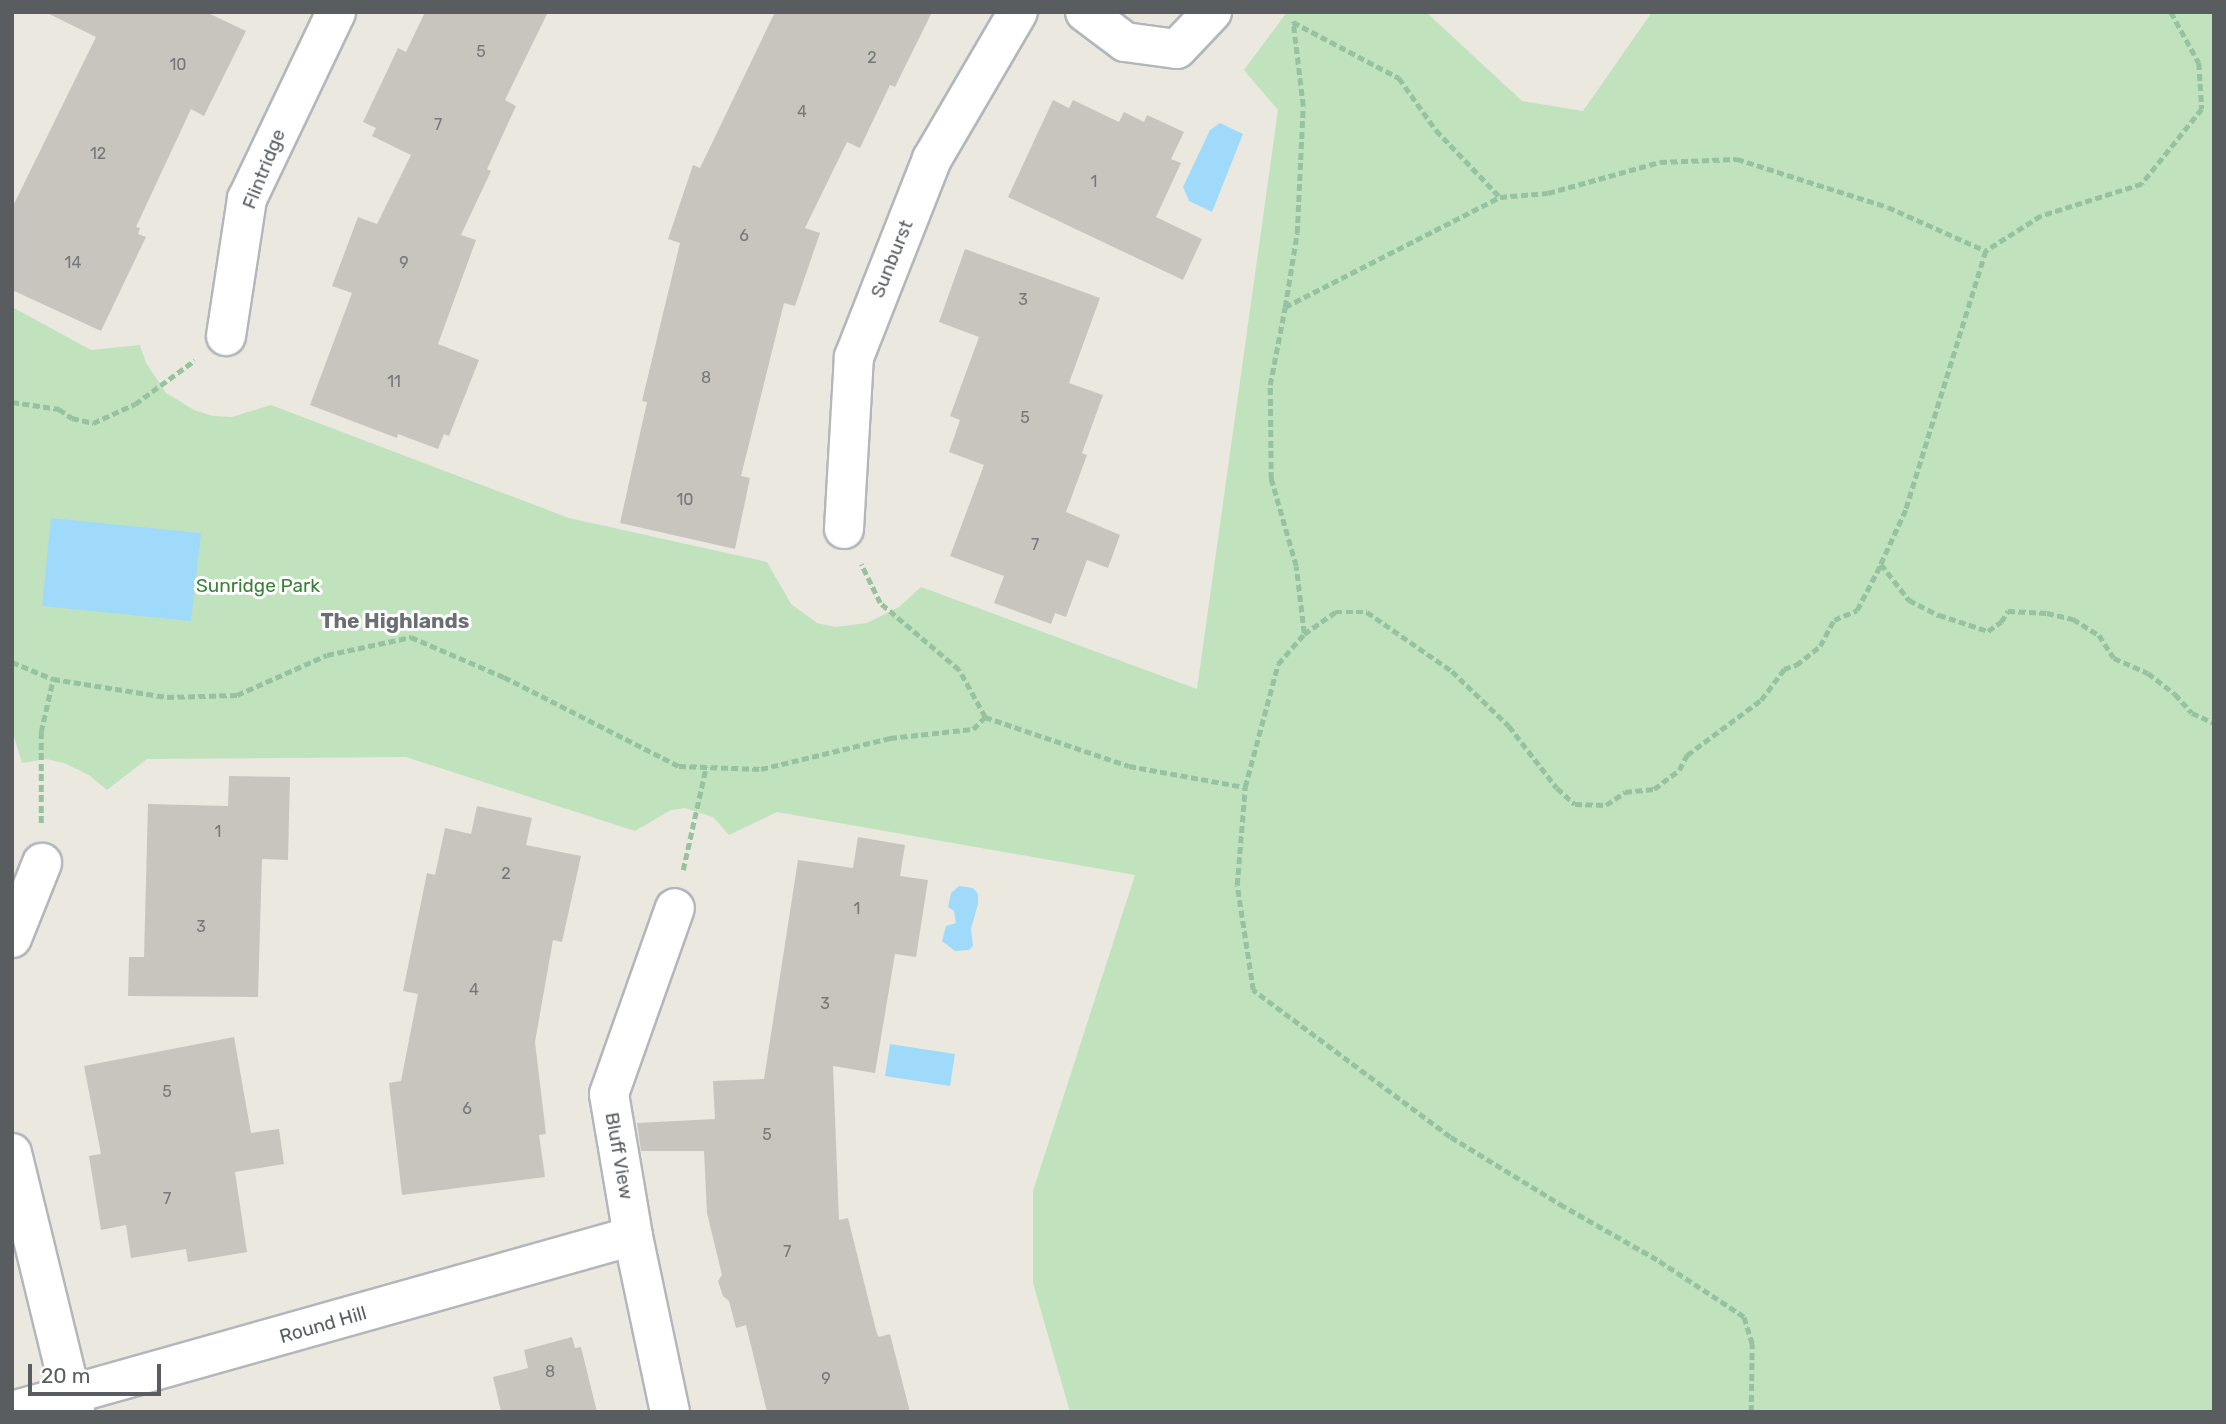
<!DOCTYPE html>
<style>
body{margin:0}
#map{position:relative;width:2226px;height:1424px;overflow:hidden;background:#ebe8e0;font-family:Rubik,sans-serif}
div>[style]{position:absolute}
.green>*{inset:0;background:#c0e2bd}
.water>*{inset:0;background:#a0dafb}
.building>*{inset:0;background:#c8c5bf}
.path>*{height:4.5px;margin-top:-2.25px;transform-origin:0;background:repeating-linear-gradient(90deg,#97c2a0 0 7px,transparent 0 10.5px)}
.roads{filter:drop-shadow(2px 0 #b3b6ba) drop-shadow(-2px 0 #b3b6ba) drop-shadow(0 2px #b3b6ba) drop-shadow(0 -2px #b3b6ba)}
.street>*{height:38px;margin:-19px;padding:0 19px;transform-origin:19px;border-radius:19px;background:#fff}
span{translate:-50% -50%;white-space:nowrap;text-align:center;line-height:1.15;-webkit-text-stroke:6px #fff;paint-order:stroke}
.number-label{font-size:16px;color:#757778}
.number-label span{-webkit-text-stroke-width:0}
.street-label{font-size:19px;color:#595d60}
.park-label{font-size:19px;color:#3a8138}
.neighbourhood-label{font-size:21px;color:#6a6f72;font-weight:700}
.frame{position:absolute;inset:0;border:14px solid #595d60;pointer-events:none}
.scale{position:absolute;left:28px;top:1364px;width:133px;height:32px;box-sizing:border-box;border:4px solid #595d60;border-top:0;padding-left:9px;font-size:21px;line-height:24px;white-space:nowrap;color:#595d60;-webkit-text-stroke:5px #fff;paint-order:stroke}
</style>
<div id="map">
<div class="green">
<i style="clip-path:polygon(1287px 12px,1426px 12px,1522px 101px,1583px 111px,1652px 12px,2214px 12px,2214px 1412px,1070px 1412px,1033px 1283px,1033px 1191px,1135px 875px,777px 812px,729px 835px,713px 817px,685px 808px,671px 810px,635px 831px,406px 757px,147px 759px,107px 790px,89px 775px,64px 763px,46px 759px,22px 763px,12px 730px,12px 307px,91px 350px,140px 345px,146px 363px,166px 393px,194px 410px,213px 416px,232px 417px,271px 405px,569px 518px,767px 562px,791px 604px,817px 623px,835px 627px,867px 623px,899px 607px,921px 587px,1197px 689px,1278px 110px,1244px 70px)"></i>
</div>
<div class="water">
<i style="clip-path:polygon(1220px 123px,1243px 134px,1212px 212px,1189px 201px,1183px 187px,1210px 130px)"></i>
<i style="clip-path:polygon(51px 518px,201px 533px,191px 621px,42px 606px)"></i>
<i style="clip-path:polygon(959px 886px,973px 888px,978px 894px,978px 904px,971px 929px,973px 946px,969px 950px,955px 951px,942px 941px,946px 926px,956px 923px,954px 911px,948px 907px,951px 893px)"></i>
<i style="clip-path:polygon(890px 1044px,955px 1054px,950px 1086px,885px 1076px)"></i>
</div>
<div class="building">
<i style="clip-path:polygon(45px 12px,206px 12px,246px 31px,204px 116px,191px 109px,136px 227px,140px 228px,138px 234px,146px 237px,101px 331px,12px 290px,12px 208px,96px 37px)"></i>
<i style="clip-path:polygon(425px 12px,548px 12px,505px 100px,516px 106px,487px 169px,491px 171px,461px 235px,476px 240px,438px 344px,479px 360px,449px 436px,444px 434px,438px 449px,398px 434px,397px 438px,310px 405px,352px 293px,332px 286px,358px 217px,377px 224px,411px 155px,372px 136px,376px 128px,363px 122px,398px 48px,406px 52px)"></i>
<i style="clip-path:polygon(775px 12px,932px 12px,895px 87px,890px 85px,860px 148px,847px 142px,805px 228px,820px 233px,795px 306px,784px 303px,741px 476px,750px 478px,735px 549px,620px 523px,647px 402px,642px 401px,680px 243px,668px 239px,693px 165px,700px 168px)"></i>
<i style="clip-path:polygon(1053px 100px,1069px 108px,1073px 100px,1119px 122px,1124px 112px,1144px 122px,1147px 115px,1184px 132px,1171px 159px,1181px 163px,1156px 217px,1202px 239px,1183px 280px,1008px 197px)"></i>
<i style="clip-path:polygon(965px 249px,1100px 298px,1069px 383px,1103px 395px,1082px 453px,1087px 455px,1066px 512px,1120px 535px,1108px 568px,1087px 560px,1066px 617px,1055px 613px,1051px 624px,994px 603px,1004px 576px,950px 556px,984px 465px,949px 452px,960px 420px,950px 416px,979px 337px,939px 322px)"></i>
<i style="clip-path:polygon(229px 776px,290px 777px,288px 860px,262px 859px,258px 997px,128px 996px,129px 957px,144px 957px,148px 804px,228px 806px)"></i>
<i style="clip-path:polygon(477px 806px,532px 818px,526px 845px,581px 856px,562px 942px,553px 940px,535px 1042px,546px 1134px,539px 1135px,545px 1177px,402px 1195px,389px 1083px,401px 1081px,418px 994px,403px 991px,427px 873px,435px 875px,445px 828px,471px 834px)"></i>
<i style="clip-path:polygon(858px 837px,905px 845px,900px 876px,928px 880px,916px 957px,895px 954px,875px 1073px,833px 1066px,839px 1220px,848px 1218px,877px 1334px,879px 1337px,890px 1334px,910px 1412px,767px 1412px,746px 1325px,736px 1328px,729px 1301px,723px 1296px,718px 1281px,722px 1275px,707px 1213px,704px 1151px,641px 1151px,637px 1123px,715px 1119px,713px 1081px,764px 1079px,798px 860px,853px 868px)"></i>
<i style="clip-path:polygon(234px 1037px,251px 1133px,279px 1129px,284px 1164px,235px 1172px,247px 1252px,188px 1262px,186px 1249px,131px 1258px,126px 1225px,101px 1230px,89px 1156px,101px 1154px,84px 1066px)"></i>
<i style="clip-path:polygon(572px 1337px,575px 1348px,581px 1347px,597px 1412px,501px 1412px,493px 1377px,528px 1368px,524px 1350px)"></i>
</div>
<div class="path">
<i style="left:2171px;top:12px;width:58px;rotate:61.2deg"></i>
<i style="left:2199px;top:63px;width:46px;rotate:86.3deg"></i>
<i style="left:2202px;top:109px;width:96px;rotate:128.7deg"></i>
<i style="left:2142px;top:184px;width:106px;rotate:162.4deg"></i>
<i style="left:2041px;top:216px;width:65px;rotate:147.5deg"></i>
<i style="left:1986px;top:251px;width:271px;rotate:107.2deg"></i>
<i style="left:1906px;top:510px;width:60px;rotate:114.8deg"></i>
<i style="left:1881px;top:564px;width:46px;rotate:52.1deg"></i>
<i style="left:1909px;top:600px;width:34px;rotate:27deg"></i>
<i style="left:1939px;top:615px;width:52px;rotate:18.1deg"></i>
<i style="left:1988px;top:631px;width:16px;rotate:-35deg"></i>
<i style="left:2001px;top:622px;width:13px;rotate:-58deg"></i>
<i style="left:2008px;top:611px;width:39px;rotate:3deg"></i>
<i style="left:2047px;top:613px;width:27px;rotate:13deg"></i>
<i style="left:2073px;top:619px;width:31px;rotate:32deg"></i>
<i style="left:2099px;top:635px;width:27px;rotate:57deg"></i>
<i style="left:2114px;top:658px;width:37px;rotate:24deg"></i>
<i style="left:2148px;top:673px;width:34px;rotate:38deg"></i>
<i style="left:2175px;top:694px;width:25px;rotate:48deg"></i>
<i style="left:2192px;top:713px;width:24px;rotate:24deg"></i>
<i style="left:1293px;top:22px;width:120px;rotate:27.8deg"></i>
<i style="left:1399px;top:78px;width:64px;rotate:54.6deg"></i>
<i style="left:1436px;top:130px;width:93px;rotate:46.3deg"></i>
<i style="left:1500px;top:197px;width:48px;rotate:-4.8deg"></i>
<i style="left:1548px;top:193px;width:116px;rotate:-15.5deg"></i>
<i style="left:1660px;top:162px;width:77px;rotate:-2.2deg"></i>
<i style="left:1737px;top:159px;width:158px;rotate:17.6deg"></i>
<i style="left:1888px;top:207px;width:107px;rotate:24.2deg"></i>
<i style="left:1285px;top:307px;width:75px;rotate:-80.8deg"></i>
<i style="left:1297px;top:233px;width:127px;rotate:-87.3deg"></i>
<i style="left:1303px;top:106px;width:85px;rotate:-96.8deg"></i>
<i style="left:12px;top:402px;width:48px;rotate:8.5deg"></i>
<i style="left:59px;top:409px;width:16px;rotate:35deg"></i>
<i style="left:72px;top:418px;width:22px;rotate:13deg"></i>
<i style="left:93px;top:423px;width:46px;rotate:-24.3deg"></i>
<i style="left:135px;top:404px;width:74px;rotate:-36.3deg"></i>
<i style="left:1304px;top:633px;width:67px;rotate:-96.8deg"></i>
<i style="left:1296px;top:566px;width:91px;rotate:-106deg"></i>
<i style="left:1271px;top:479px;width:94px;rotate:-90.6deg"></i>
<i style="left:1270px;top:385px;width:79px;rotate:-79.1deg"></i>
<i style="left:1285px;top:307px;width:242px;rotate:-27.1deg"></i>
<i style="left:12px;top:662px;width:44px;rotate:22.5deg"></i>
<i style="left:53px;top:679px;width:115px;rotate:9deg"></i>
<i style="left:167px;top:697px;width:70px;rotate:-1.6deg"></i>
<i style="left:237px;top:695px;width:98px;rotate:-24deg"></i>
<i style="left:327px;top:655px;width:86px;rotate:-12.1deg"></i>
<i style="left:411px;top:637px;width:101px;rotate:23.3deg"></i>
<i style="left:504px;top:677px;width:196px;rotate:27deg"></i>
<i style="left:679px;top:766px;width:82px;rotate:2.1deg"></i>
<i style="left:761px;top:769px;width:133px;rotate:-13.5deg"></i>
<i style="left:890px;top:738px;width:83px;rotate:-6.2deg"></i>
<i style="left:973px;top:729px;width:17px;rotate:-45deg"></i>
<i style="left:985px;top:717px;width:54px;rotate:-119deg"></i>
<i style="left:959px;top:670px;width:104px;rotate:-139.7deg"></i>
<i style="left:880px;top:603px;width:43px;rotate:-116deg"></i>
<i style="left:985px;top:717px;width:152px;rotate:18.8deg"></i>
<i style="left:1129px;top:766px;width:118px;rotate:10.3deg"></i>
<i style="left:41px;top:823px;width:91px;rotate:-90deg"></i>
<i style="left:41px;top:732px;width:54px;rotate:-77.2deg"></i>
<i style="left:683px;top:870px;width:106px;rotate:-77.4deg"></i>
<i style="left:1751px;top:1412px;width:68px;rotate:-89.2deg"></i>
<i style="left:1752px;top:1344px;width:28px;rotate:-107deg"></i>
<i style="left:1744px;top:1317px;width:104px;rotate:-146.8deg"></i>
<i style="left:1657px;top:1260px;width:107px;rotate:-150.3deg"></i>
<i style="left:1564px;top:1207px;width:134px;rotate:-148.4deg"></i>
<i style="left:1450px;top:1137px;width:246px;rotate:-143.3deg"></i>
<i style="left:1253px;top:990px;width:106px;rotate:-98.7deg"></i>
<i style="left:1237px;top:885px;width:98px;rotate:-85.3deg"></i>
<i style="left:1245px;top:787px;width:127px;rotate:-75deg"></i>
<i style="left:1278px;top:664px;width:40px;rotate:-49deg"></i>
<i style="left:1304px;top:634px;width:38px;rotate:-35deg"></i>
<i style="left:1335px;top:612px;width:32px"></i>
<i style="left:1367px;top:612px;width:103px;rotate:34.8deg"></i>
<i style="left:1452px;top:671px;width:79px;rotate:44deg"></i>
<i style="left:1509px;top:726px;width:78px;rotate:52.3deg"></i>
<i style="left:1557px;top:788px;width:24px;rotate:42deg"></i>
<i style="left:1575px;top:804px;width:31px;rotate:2deg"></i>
<i style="left:1606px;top:805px;width:23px;rotate:-34deg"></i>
<i style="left:1625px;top:792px;width:29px;rotate:-6deg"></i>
<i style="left:1654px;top:789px;width:31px;rotate:-37deg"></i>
<i style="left:1679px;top:770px;width:17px;rotate:-62deg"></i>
<i style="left:1687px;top:755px;width:92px;rotate:-36.6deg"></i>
<i style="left:1761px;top:700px;width:39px;rotate:-53deg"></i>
<i style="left:1784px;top:669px;width:13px;rotate:-18deg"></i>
<i style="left:1796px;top:665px;width:31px;rotate:-38deg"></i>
<i style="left:1820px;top:646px;width:30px;rotate:-62deg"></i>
<i style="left:1834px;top:620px;width:25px;rotate:-23deg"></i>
<i style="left:1857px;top:610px;width:52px;rotate:-62.4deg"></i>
</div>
<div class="roads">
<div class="street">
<i style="left:1085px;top:12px;width:50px;rotate:36.9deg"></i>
<i style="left:1125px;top:42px;width:52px;rotate:7.7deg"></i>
<i style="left:1177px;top:49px;width:51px;rotate:-46.6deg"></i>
<i style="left:226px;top:336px;width:139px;rotate:-81.3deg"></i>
<i style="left:247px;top:199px;width:207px;rotate:-64.5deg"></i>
<i style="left:844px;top:529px;width:172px;rotate:-86.7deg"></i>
<i style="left:854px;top:357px;width:213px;rotate:-68.5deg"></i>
<i style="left:932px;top:159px;width:170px;rotate:-59.7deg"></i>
<i style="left:12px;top:938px;width:81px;rotate:-68.2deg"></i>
<i style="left:12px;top:1153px;width:267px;rotate:76.3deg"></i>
<i style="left:12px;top:1411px;width:645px;rotate:-15.74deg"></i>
<i style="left:670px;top:1412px;width:180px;rotate:-101.9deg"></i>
<i style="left:633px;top:1236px;width:144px;rotate:-99.6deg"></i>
<i style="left:609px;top:1094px;width:197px;rotate:-70.5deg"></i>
</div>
</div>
<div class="number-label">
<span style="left:481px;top:52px">5</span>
<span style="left:872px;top:58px">2</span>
<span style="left:178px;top:65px">10</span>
<span style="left:802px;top:112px">4</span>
<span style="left:438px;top:125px">7</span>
<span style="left:98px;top:154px">12</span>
<span style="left:1094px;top:182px">1</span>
<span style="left:744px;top:236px">6</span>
<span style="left:73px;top:263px">14</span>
<span style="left:404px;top:263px">9</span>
<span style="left:1023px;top:300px">3</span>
<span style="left:706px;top:378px">8</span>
<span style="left:394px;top:382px">11</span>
<span style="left:1025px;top:418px">5</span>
<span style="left:685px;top:500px">10</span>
<span style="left:1035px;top:545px">7</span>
<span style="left:218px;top:832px">1</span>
<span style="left:506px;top:874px">2</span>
<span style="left:857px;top:909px">1</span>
<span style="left:201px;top:927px">3</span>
<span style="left:474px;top:990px">4</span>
<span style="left:825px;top:1004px">3</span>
<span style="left:167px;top:1092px">5</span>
<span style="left:467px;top:1109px">6</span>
<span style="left:767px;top:1135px">5</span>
<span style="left:167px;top:1199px">7</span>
<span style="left:787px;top:1252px">7</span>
<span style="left:550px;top:1372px">8</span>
<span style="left:826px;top:1379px">9</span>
</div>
<div class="street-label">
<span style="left:264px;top:169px;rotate:-68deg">Flintridge</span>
<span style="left:892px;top:259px;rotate:-68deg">Sunburst</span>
<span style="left:619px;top:1156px;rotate:80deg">Bluff View</span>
<span style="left:323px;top:1325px;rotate:-16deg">Round Hill</span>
</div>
<div class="park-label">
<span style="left:258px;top:586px">Sunridge Park</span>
</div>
<div class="neighbourhood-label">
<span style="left:395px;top:621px">The Highlands</span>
</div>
<div class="frame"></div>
<div class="scale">20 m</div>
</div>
